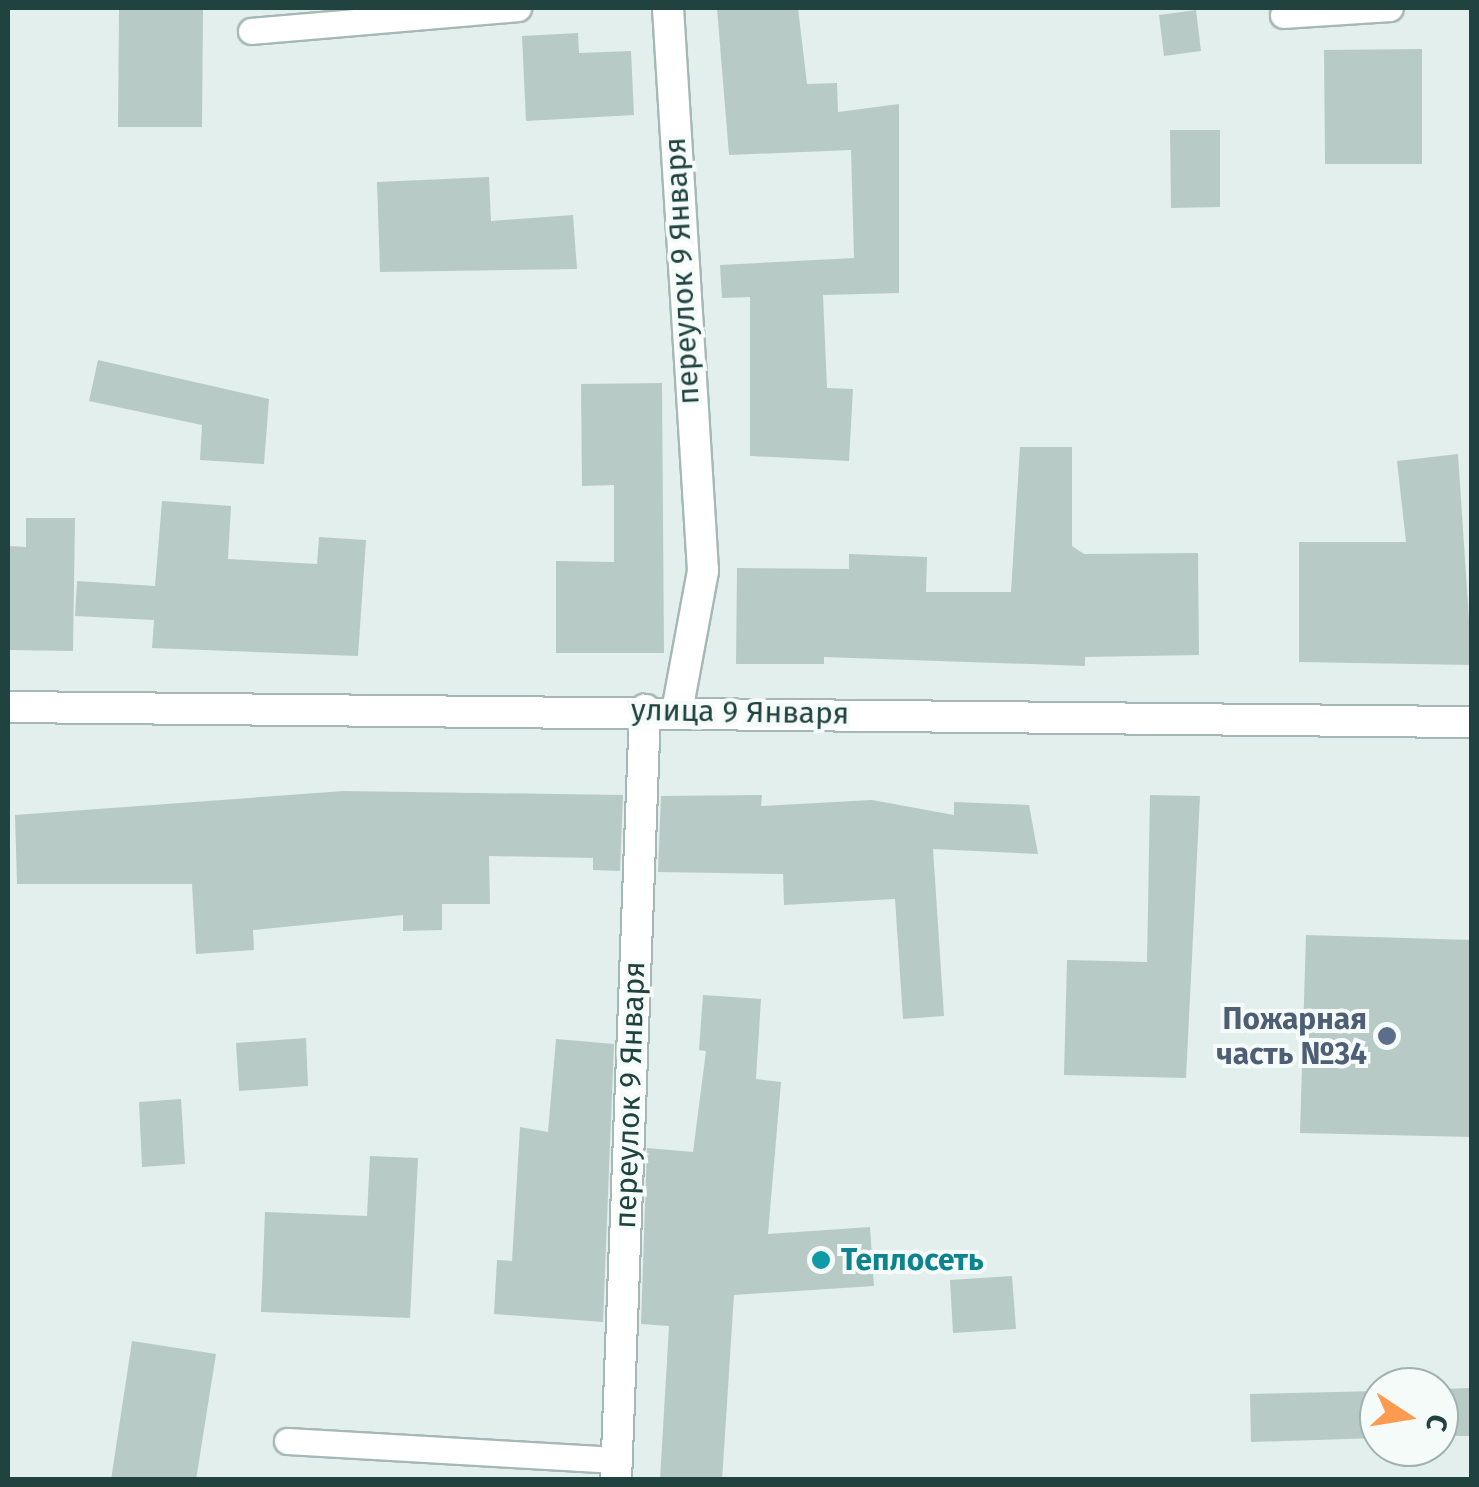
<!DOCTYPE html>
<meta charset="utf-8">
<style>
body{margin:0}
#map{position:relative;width:1479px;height:1487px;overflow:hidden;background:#e3efec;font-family:"Fira Sans",sans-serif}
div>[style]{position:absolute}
.building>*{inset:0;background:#b8cac6}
.roads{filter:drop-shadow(2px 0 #a5b8b5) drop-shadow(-2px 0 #a5b8b5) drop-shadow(0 2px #a5b8b5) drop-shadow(0 -2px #a5b8b5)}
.service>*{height:25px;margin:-12.5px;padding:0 12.5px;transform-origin:12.5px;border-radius:12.5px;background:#fff}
.minor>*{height:30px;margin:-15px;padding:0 15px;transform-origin:15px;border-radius:15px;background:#fff}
.dots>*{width:28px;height:28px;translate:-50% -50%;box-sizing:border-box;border:5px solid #f5fbf9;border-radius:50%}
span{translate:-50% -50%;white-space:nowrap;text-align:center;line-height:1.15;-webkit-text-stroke:8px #f5fbf9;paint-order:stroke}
.street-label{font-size:30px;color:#204340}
.service-label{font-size:30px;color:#4e5e75;font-weight:700}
.right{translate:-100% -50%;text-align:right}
.culture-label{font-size:30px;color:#0d838f;font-weight:700}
.left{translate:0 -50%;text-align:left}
.frame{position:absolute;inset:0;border:10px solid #204340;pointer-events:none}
.north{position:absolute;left:1359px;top:1367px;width:100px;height:100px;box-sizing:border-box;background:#f5fbf9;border:2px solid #a0b1af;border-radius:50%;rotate:102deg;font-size:28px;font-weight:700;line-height:40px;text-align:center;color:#204340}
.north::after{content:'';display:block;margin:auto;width:35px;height:45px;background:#ff9b51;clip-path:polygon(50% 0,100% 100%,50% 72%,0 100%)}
</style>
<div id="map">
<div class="building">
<i style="clip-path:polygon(119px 8px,203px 8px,202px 127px,118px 127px)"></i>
<i style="clip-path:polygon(717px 8px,798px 8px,807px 84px,837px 83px,838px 112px,899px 104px,899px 293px,823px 295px,827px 388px,853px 389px,849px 461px,750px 456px,750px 297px,722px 298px,720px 265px,854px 258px,851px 150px,729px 155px)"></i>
<i style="clip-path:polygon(1196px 10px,1201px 51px,1164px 56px,1159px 15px)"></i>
<i style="clip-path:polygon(578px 33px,579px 53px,631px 51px,634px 115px,526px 121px,522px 36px)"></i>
<i style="clip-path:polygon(1422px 49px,1422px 164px,1325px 164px,1324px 50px)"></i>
<i style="clip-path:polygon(1170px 130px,1220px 130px,1220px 207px,1171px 208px)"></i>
<i style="clip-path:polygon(489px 177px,491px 221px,573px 215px,577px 269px,380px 272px,377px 182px)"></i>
<i style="clip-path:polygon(98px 360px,269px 399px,264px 464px,200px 460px,202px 425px,89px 401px)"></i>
<i style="clip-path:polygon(662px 383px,664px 653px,556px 653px,556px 561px,614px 562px,614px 485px,582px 486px,581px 384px)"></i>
<i style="clip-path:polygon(1020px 447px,1072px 447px,1072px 546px,1084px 554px,1198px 553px,1199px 655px,1085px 657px,1085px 666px,824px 657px,824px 664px,736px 664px,737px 568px,849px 569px,849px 554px,927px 557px,926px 592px,1011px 592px)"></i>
<i style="clip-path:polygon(1458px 454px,1472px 665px,1299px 662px,1299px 542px,1406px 542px,1397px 461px)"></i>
<i style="clip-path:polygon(162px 501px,231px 506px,228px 559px,317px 564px,319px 537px,366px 540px,358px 656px,152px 648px,154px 620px,75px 616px,77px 581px,155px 586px)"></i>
<i style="clip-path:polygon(26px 518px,75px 518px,73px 651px,8px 650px,8px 546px,26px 547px)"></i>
<i style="clip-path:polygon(344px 791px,623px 795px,620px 871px,593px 870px,593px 858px,489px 856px,490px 904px,442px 904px,442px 930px,403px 931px,403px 915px,253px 930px,254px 950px,196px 954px,192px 884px,17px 884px,15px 815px)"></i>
<i style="clip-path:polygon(762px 795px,761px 806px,872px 800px,954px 815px,954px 802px,1029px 805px,1038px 854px,933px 849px,944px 1016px,903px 1019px,895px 899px,784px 905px,783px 874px,658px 872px,661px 796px)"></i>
<i style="clip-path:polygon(1150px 795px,1200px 796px,1186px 1078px,1064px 1075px,1067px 960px,1147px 962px)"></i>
<i style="clip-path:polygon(1306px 935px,1472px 940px,1472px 1137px,1300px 1133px)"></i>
<i style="clip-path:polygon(703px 995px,761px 999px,756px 1079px,781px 1082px,768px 1234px,870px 1227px,874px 1286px,734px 1295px,722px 1480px,660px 1480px,669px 1326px,641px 1324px,647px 1148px,693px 1152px,706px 1051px,699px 1050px)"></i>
<i style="clip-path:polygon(306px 1038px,308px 1086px,239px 1091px,236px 1043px)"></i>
<i style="clip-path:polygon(556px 1039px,614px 1044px,603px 1322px,494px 1314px,497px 1260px,512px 1261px,520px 1127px,548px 1132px)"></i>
<i style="clip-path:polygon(181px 1099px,185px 1164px,142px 1167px,139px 1102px)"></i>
<i style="clip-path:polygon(370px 1156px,418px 1158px,410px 1318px,261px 1312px,265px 1212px,367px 1216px)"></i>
<i style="clip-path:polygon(1012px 1276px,1016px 1329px,953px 1333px,950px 1280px)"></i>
<i style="clip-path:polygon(132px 1341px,216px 1354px,196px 1480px,111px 1480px)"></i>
<i style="clip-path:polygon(1472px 1388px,1472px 1436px,1439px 1436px,1439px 1389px)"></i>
<i style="clip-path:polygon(1379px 1391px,1379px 1438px,1251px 1442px,1250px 1394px)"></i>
</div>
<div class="roads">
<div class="service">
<i style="left:1283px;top:15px;width:107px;rotate:-3.7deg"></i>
<i style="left:251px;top:31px;width:268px;rotate:-4.9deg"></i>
<i style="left:287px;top:1441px;width:330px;rotate:3.3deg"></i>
</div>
<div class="minor">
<i style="left:668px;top:8px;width:564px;rotate:86.44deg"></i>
<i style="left:703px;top:571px;width:142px;rotate:100.5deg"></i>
<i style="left:8px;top:707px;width:1464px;rotate:0.59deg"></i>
<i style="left:616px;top:1480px;width:771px;rotate:-87.84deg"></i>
</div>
</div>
<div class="dots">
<i style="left:1387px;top:1036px;background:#5c6f8a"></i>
<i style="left:821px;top:1260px;background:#0f9aa8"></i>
</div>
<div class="street-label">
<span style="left:682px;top:271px;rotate:-93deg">переулок 9 Января</span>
<span style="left:740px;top:712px;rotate:1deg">улица 9 Января</span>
<span style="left:630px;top:1095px;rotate:-88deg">переулок 9 Января</span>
</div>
<div class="service-label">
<span class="right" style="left:1367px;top:1036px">Пожарная<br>часть №34</span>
</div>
<div class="culture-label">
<span class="left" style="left:841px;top:1260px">Теплосеть</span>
</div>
<div class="frame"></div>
<div class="north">С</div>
</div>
